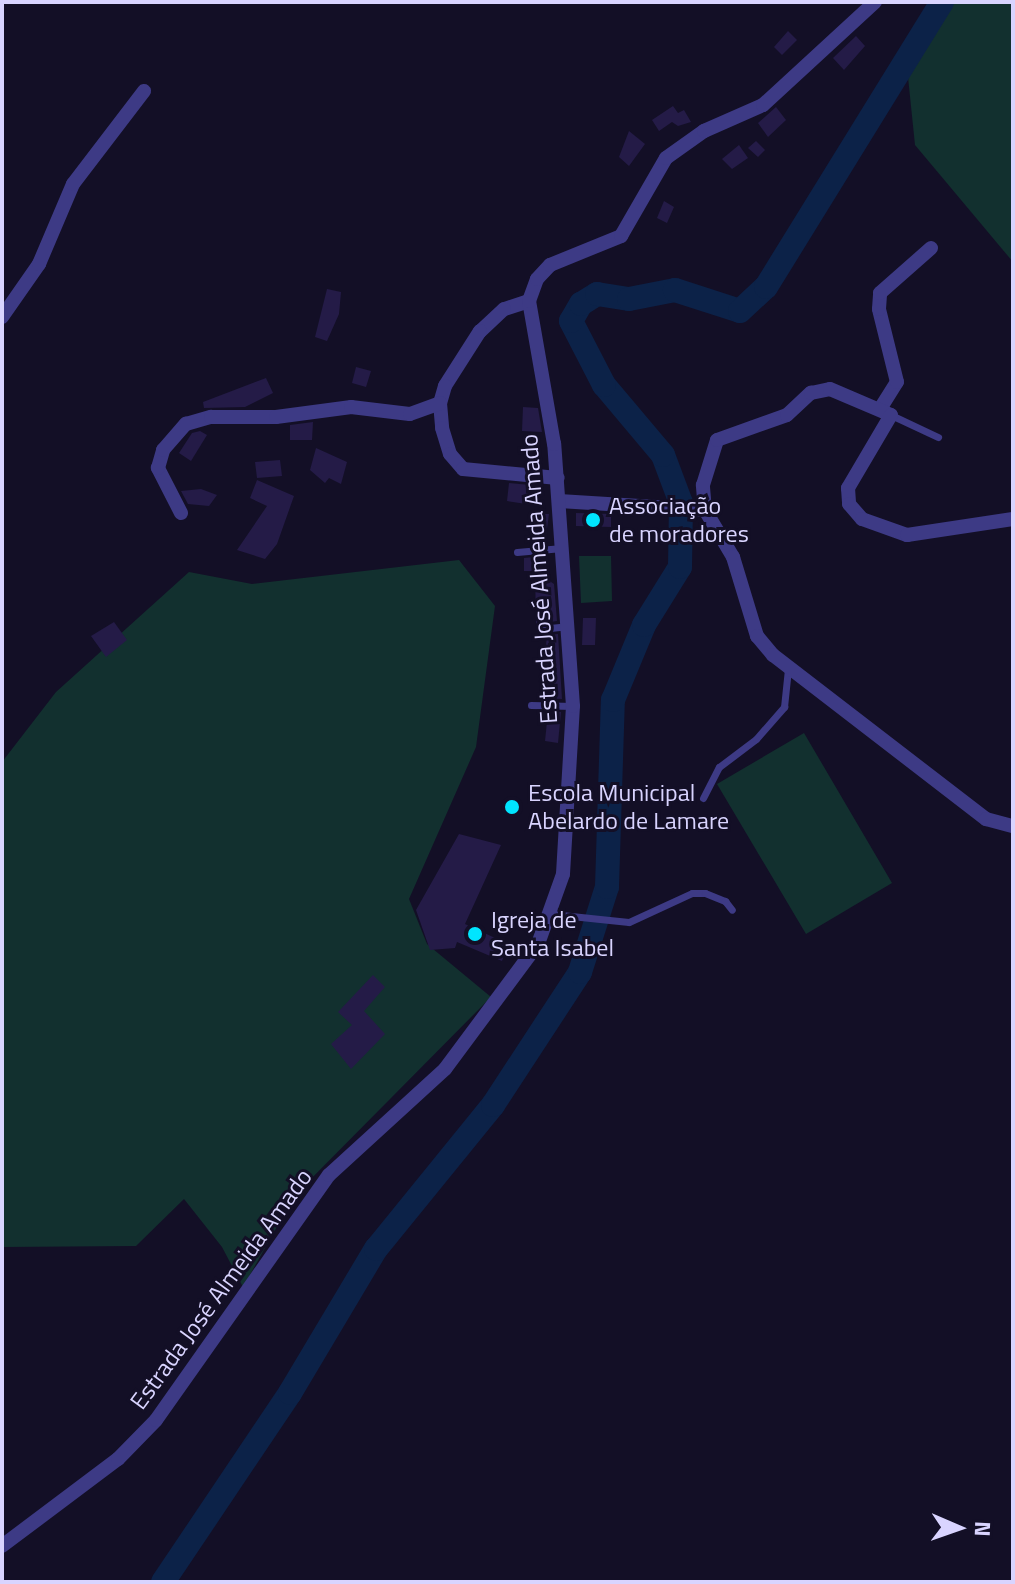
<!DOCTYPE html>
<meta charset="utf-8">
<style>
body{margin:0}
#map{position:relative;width:1015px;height:1584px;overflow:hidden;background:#130f26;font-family:"Titillium Web",sans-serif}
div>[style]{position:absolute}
.green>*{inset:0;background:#12302f}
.river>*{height:24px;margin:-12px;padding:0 12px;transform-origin:12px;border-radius:12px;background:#0c2248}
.building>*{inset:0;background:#241b47}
.lane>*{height:7px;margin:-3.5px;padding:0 3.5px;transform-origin:3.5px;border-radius:3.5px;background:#3d3a85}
.street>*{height:14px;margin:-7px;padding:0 7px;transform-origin:7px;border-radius:7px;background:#3d3a85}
.dots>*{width:22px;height:22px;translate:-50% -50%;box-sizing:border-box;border:4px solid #130f26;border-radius:50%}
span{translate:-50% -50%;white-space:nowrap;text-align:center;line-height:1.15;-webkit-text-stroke:6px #130f26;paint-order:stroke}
.poi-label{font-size:24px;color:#d9d4ff}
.left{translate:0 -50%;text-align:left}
.street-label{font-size:24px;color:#d9d4ff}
.frame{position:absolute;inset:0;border:4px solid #d9d4ff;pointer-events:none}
.north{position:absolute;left:919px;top:1488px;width:80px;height:80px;-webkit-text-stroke:6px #130f26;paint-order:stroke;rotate:92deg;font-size:22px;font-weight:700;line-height:32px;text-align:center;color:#d9d4ff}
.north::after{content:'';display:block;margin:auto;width:28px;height:36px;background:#d9d4ff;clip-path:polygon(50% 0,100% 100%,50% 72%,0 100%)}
</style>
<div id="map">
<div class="green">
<i style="clip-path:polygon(951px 2px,1013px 2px,1013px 262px,915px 145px,908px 77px)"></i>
<i style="clip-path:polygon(579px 556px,611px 556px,612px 601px,581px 603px)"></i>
<i style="clip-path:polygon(459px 560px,495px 606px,476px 747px,409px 899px,427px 944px,491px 997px,295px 1195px,243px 1287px,222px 1247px,184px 1199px,136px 1246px,2px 1247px,2px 762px,56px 692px,189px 572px,252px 584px)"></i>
<i style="clip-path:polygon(804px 733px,892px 883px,806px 934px,717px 784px)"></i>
</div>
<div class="river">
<i style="left:163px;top:1582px;width:228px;rotate:-56.1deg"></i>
<i style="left:290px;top:1393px;width:168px;rotate:-59.2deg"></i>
<i style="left:376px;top:1249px;width:186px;rotate:-50.9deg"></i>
<i style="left:493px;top:1105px;width:159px;rotate:-56.8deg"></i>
<i style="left:580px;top:972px;width:89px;rotate:-72.4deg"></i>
<i style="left:607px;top:887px;width:187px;rotate:-88.2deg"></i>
<i style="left:613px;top:700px;width:81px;rotate:-67.5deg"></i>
<i style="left:644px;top:625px;width:68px;rotate:-58.2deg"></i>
<i style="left:680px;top:567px;width:64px;rotate:-89.1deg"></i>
<i style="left:681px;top:503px;width:51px;rotate:-110.6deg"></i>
<i style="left:663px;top:455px;width:92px;rotate:-130.1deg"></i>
<i style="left:604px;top:385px;width:72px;rotate:-117.3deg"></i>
<i style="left:571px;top:321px;width:20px;rotate:-60deg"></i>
<i style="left:581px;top:304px;width:19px;rotate:-32deg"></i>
<i style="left:597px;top:294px;width:32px;rotate:9deg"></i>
<i style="left:629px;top:299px;width:47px;rotate:-11.1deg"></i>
<i style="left:675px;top:290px;width:68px;rotate:17.9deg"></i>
<i style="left:740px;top:311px;width:35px;rotate:-43deg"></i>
<i style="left:766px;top:287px;width:335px;rotate:-58.3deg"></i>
</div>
<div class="building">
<i style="clip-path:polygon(788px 31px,797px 40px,782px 55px,774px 47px)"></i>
<i style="clip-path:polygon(856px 36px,865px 46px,844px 70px,833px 58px)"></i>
<i style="clip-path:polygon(673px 106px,678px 113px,684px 110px,691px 122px,678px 126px,672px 122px,659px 131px,652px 120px)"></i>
<i style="clip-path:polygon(776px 107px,786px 120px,768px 137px,758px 123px)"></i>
<i style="clip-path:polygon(629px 131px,645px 144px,629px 166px,619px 157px)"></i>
<i style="clip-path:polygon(756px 141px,765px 150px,758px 157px,748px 148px)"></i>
<i style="clip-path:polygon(739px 145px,748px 158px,732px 169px,722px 159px)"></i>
<i style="clip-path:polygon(664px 201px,674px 207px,667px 223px,657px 218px)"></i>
<i style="clip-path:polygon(327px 289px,341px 292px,339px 314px,327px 341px,315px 337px)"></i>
<i style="clip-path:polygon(356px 367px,371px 371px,366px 387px,352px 383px)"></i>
<i style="clip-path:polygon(266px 378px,273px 393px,245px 407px,204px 408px,203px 402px)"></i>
<i style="clip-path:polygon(523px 407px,538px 408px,542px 432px,522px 431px)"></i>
<i style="clip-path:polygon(313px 422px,312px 440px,290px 440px,290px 425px)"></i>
<i style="clip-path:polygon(200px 431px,207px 435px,191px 461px,179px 453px,192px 433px)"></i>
<i style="clip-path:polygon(316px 448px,347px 462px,341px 484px,329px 478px,325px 483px,310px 470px)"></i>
<i style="clip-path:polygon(280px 460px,282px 476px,257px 478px,255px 462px)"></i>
<i style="clip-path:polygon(257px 480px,294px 496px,277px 544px,265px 559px,237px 550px,267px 506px,250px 498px)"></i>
<i style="clip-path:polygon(509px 483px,541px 486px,539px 506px,507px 501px)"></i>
<i style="clip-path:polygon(201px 489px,217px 495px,209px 506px,188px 504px,181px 491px)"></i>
<i style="clip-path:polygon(576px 513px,611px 514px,611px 527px,576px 526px)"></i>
<i style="clip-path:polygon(531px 514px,549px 514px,545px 543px,532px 544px)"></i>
<i style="clip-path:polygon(544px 556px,545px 578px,554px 584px,557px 621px,536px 624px,535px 571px,524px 571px,524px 558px)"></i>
<i style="clip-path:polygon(583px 618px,596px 618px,595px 645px,582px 645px)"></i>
<i style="clip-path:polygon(114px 622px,127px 640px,106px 657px,91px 636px)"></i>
<i style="clip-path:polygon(558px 634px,562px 699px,541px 698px,547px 635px)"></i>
<i style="clip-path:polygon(548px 712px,561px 712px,558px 743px,545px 741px)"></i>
<i style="clip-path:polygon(459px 834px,501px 845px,465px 924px,508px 944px,502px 961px,457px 942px,455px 948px,430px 950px,416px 910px)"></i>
<i style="clip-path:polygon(373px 975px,385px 987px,364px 1011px,385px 1034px,351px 1069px,331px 1044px,352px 1025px,338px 1012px)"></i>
</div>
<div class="lane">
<i style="left:891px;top:415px;width:52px;rotate:25.1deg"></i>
<i style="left:517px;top:552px;width:45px;rotate:-5.1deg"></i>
<i style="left:540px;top:629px;width:27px;rotate:-6deg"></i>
<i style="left:531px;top:705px;width:42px;rotate:1.4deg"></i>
<i style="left:703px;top:798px;width:35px;rotate:-63deg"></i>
<i style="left:719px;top:767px;width:46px;rotate:-37.1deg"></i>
<i style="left:756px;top:739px;width:43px;rotate:-48.8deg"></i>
<i style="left:784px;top:707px;width:39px;rotate:-84deg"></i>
<i style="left:552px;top:914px;width:77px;rotate:5.9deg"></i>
<i style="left:629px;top:922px;width:69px;rotate:-24.7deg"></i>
<i style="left:692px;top:893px;width:13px"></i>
<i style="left:705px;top:893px;width:22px;rotate:22deg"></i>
<i style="left:725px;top:901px;width:11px;rotate:52deg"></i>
</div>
<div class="street">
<i style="left:529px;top:301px;width:26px;rotate:162deg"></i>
<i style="left:504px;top:309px;width:33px;rotate:137deg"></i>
<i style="left:480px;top:331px;width:65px;rotate:122.5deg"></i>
<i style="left:445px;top:386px;width:18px;rotate:106deg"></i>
<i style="left:440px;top:403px;width:25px;rotate:85deg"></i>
<i style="left:442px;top:428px;width:27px;rotate:73deg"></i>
<i style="left:450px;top:454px;width:20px;rotate:49deg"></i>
<i style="left:463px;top:469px;width:95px;rotate:5.4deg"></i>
<i style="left:2px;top:317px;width:65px;rotate:-55.1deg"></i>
<i style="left:39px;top:264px;width:87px;rotate:-67deg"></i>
<i style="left:73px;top:184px;width:117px;rotate:-52.6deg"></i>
<i style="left:880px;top:409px;width:32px;rotate:-58deg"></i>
<i style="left:897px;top:382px;width:75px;rotate:-103.9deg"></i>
<i style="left:879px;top:309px;width:16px;rotate:-86deg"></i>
<i style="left:880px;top:293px;width:68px;rotate:-41.4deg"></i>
<i style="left:559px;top:501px;width:146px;rotate:3.5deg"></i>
<i style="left:705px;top:510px;width:25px;rotate:-95deg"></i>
<i style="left:703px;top:485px;width:47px;rotate:-72.7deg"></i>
<i style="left:717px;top:440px;width:74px;rotate:-19.7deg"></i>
<i style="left:787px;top:415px;width:33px;rotate:-43deg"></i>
<i style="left:811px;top:393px;width:19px;rotate:-12deg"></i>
<i style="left:830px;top:389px;width:66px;rotate:23.1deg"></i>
<i style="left:891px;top:415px;width:85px;rotate:120.5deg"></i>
<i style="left:848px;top:488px;width:16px;rotate:86deg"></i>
<i style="left:849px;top:504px;width:20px;rotate:49deg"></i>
<i style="left:862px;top:519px;width:48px;rotate:19.6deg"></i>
<i style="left:907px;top:535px;width:107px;rotate:-8.6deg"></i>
<i style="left:705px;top:510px;width:55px;rotate:59.2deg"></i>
<i style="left:733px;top:557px;width:83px;rotate:73.1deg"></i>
<i style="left:757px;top:636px;width:25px;rotate:50deg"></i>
<i style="left:773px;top:655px;width:269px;rotate:37.6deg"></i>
<i style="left:986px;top:819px;width:28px;rotate:15deg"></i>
<i style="left:181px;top:513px;width:51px;rotate:-117.1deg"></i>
<i style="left:158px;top:468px;width:19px;rotate:-74deg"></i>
<i style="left:163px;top:450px;width:35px;rotate:-49deg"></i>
<i style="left:186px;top:424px;width:26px;rotate:-16deg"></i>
<i style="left:211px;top:417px;width:65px"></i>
<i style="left:276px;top:417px;width:76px;rotate:-7.6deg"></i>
<i style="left:351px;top:407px;width:59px;rotate:6.8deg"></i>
<i style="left:410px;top:414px;width:32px;rotate:-20deg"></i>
<i style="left:2px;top:1546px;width:145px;rotate:-36.9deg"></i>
<i style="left:118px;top:1459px;width:54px;rotate:-45.7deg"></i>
<i style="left:156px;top:1420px;width:300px;rotate:-54.8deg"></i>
<i style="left:329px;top:1175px;width:157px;rotate:-42.4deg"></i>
<i style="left:445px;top:1069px;width:156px;rotate:-53.4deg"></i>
<i style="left:538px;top:944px;width:74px;rotate:-70.3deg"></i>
<i style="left:563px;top:874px;width:168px;rotate:-86.6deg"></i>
<i style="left:573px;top:706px;width:263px;rotate:-94.1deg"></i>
<i style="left:554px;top:444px;width:145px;rotate:-99.9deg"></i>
<i style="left:529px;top:301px;width:23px;rotate:-70deg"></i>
<i style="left:537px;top:279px;width:19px;rotate:-47deg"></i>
<i style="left:550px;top:265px;width:77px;rotate:-22.2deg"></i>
<i style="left:621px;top:236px;width:90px;rotate:-60deg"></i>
<i style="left:666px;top:158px;width:47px;rotate:-35.4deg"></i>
<i style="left:704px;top:131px;width:64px;rotate:-23.8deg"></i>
<i style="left:763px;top:105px;width:152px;rotate:-42.6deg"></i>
</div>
<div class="dots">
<i style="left:593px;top:520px;background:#00e5ff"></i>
<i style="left:512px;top:807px;background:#00e5ff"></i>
<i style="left:475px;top:934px;background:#00e5ff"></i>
</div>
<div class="poi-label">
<span class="left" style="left:609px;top:520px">Associação<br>de moradores</span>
<span class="left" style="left:528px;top:807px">Escola Municipal<br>Abelardo de Lamare</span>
<span class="left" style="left:491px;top:934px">Igreja de<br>Santa Isabel</span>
</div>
<div class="street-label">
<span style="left:539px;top:579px;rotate:-94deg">Estrada José Almeida Amado</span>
<span style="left:221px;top:1289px;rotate:-54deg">Estrada José Almeida Amado</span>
</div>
<div class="frame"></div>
<div class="north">N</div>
</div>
